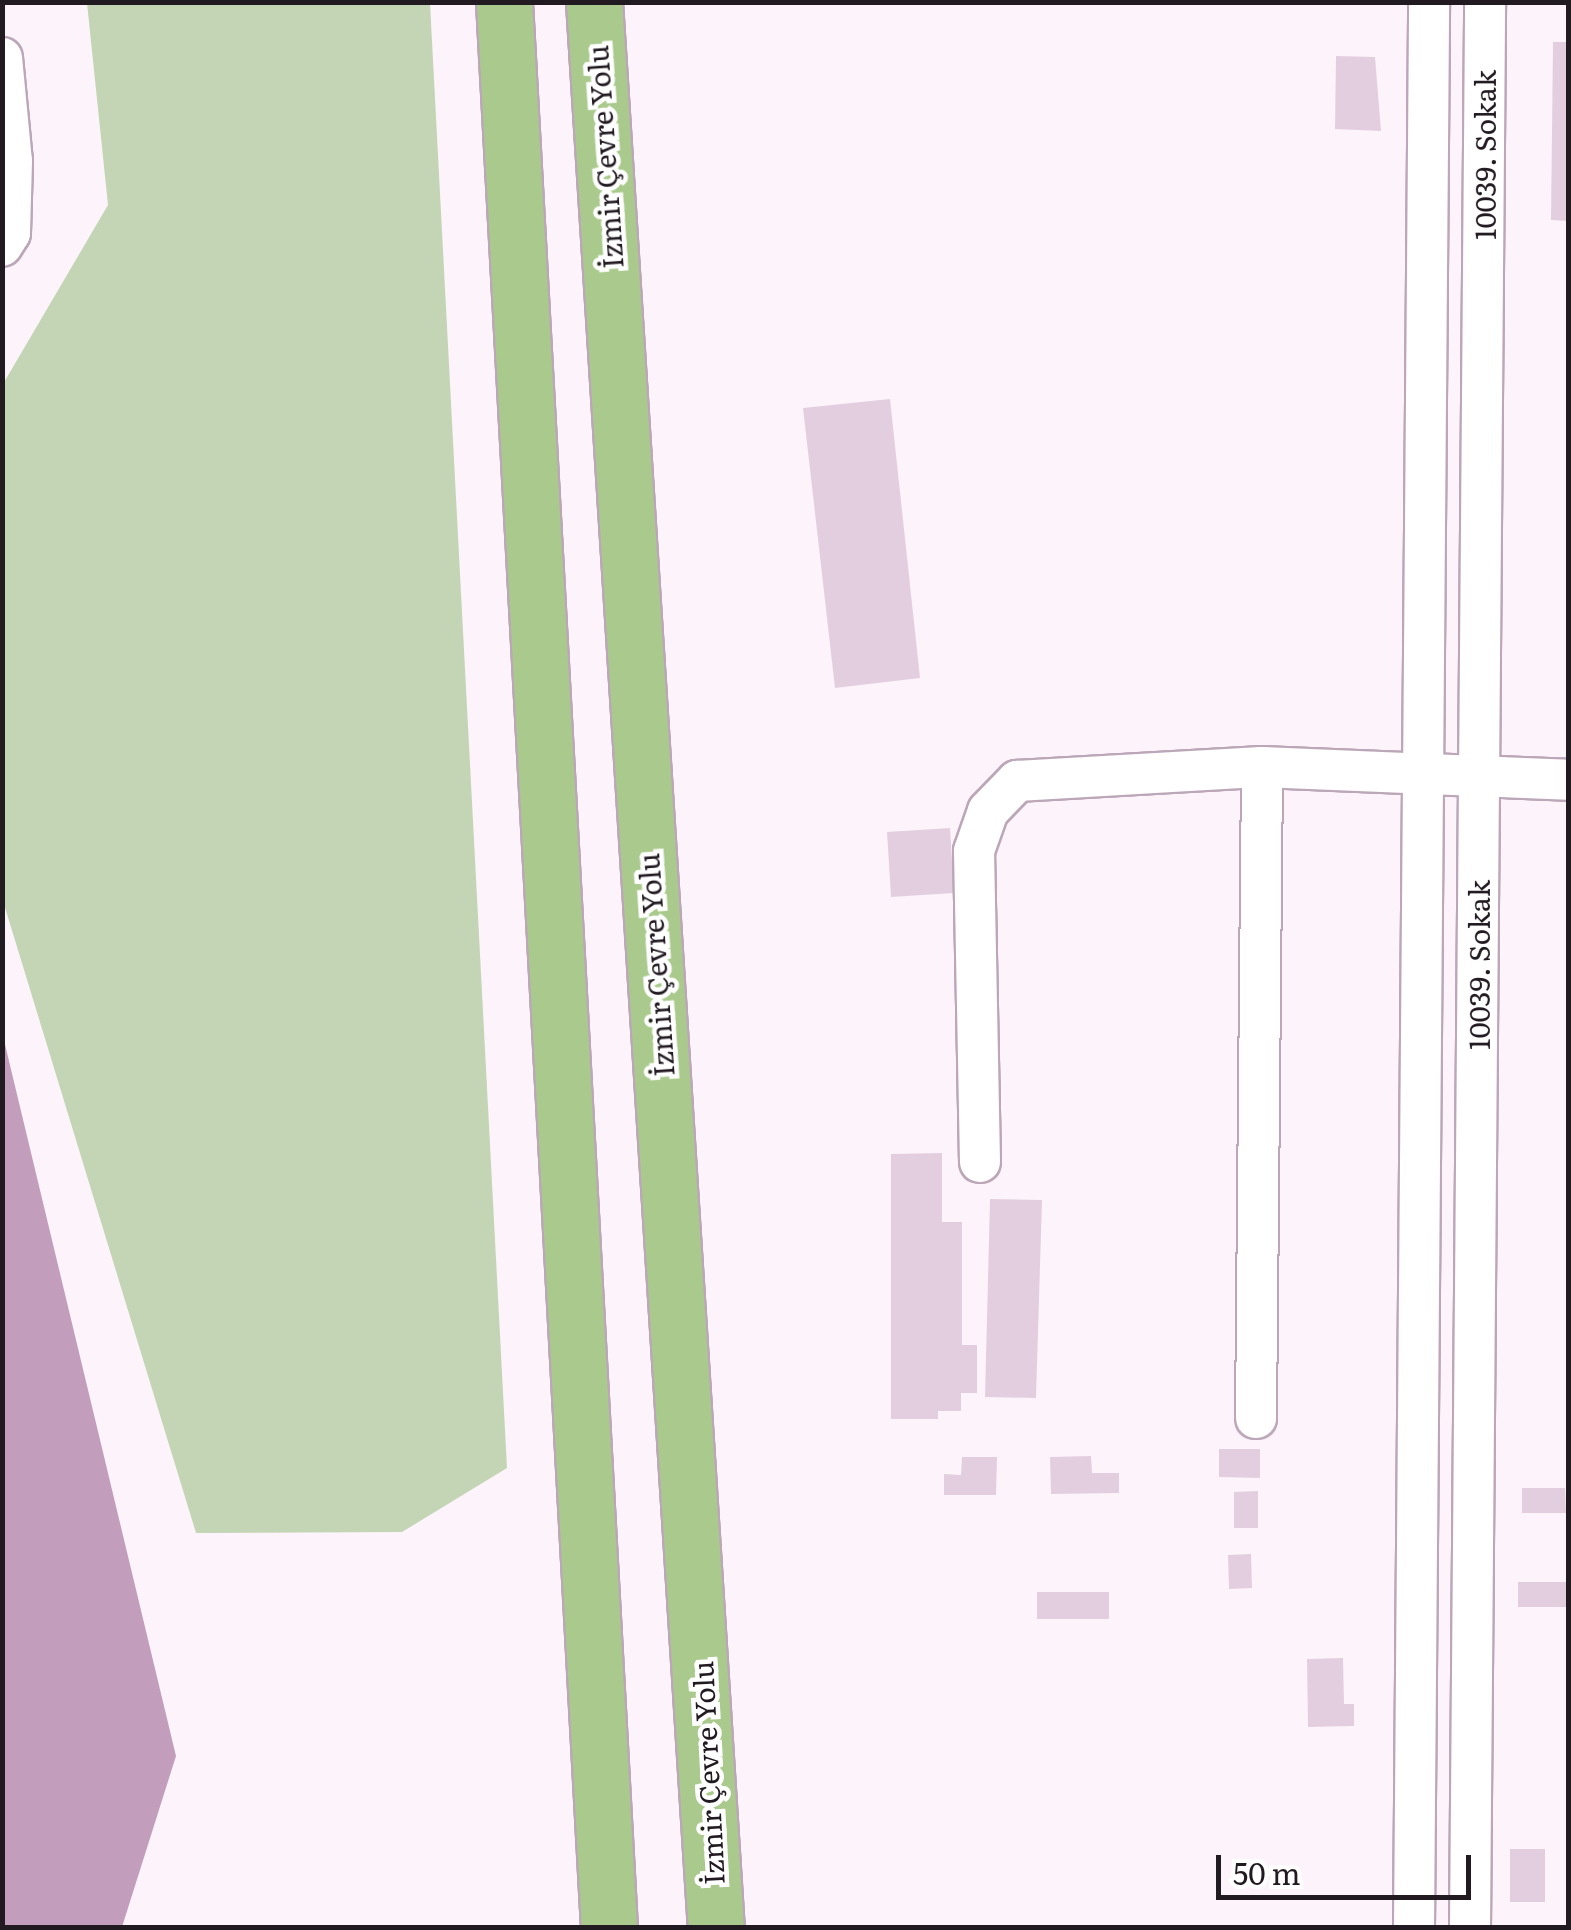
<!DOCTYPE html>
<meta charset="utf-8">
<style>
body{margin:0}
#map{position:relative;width:1571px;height:1930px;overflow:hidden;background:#fdf4fb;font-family:Literata,serif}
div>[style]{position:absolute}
.green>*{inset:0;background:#c3d5b4}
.water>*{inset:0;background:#c29dbc}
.building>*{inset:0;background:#e3cee0}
.roads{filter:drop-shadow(2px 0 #bca7b8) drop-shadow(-2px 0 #bca7b8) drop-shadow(0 2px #bca7b8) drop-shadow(0 -2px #bca7b8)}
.minor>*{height:40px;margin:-20px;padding:0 20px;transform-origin:20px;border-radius:20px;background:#fff}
.highway>*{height:55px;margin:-27.5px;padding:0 27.5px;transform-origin:27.5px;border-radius:27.5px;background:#aaca8d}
span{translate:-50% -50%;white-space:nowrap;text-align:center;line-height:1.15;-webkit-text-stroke:9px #fff;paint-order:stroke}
.street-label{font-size:28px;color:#221a21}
.frame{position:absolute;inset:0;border:5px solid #221a21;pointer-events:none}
.scale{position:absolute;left:1216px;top:1855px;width:255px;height:45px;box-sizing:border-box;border:5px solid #221a21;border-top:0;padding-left:12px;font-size:30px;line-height:35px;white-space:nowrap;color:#221a21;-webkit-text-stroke:8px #fff;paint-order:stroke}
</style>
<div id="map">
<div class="green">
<i style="clip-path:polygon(87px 3px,430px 3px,507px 1468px,402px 1532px,196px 1533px,3px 901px,3px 384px,108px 205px)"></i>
</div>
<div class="water">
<i style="clip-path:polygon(2px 1032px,176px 1756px,122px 1927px,3px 1927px)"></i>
</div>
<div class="building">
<i style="clip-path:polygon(1553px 42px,1568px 42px,1568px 221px,1551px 220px)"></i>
<i style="clip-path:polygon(1336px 56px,1375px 57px,1381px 131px,1335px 129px)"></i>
<i style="clip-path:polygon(890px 399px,920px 678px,835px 688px,803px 408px)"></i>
<i style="clip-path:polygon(950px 828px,954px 893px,891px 897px,887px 832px)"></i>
<i style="clip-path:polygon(942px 1153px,942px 1222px,962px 1222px,962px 1345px,977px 1345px,977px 1393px,961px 1393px,961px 1411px,938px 1411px,938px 1419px,891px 1419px,891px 1154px)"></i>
<i style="clip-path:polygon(990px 1199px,1042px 1200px,1036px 1398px,985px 1397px)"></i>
<i style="clip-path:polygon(1219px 1449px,1260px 1449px,1260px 1478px,1219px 1477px)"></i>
<i style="clip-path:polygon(1091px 1456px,1092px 1473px,1119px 1473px,1119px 1493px,1051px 1494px,1050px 1457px)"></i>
<i style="clip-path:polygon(962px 1457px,997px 1457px,996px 1495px,944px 1495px,944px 1474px,961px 1475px)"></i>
<i style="clip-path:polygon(1522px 1488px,1565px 1488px,1566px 1513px,1522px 1513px)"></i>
<i style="clip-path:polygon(1258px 1491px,1258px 1528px,1234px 1528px,1234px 1492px)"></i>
<i style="clip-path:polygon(1251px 1554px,1252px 1588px,1229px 1589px,1228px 1555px)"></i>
<i style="clip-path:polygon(1518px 1582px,1568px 1582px,1568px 1607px,1518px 1607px)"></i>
<i style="clip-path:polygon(1037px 1592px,1109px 1592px,1109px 1619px,1037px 1619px)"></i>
<i style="clip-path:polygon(1343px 1658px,1344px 1704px,1354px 1704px,1354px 1726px,1308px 1727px,1307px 1659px)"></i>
<i style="clip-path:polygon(1510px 1849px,1545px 1849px,1545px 1902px,1510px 1902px)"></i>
</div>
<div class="roads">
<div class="minor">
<i style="left:2px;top:58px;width:103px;rotate:84.5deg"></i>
<i style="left:12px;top:161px;width:72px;rotate:91.6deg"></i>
<i style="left:10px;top:233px;width:15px;rotate:122deg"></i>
<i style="left:980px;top:1162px;width:311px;rotate:-91.1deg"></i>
<i style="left:974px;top:851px;width:42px;rotate:-70.7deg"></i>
<i style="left:988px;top:811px;width:42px;rotate:-46deg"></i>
<i style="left:1017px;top:781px;width:245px;rotate:-3.3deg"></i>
<i style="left:1262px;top:767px;width:306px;rotate:2.4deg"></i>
<i style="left:1256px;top:1418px;width:651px;rotate:-89.47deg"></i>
<i style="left:1414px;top:1928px;width:1926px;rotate:-89.55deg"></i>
<i style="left:1470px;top:1928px;width:1926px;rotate:-89.55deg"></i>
</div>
<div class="highway">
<i style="left:504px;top:2px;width:1929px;rotate:86.88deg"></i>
<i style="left:594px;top:2px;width:1930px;rotate:86.38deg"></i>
</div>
</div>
<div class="street-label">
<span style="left:1484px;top:155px;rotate:-90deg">10039. Sokak</span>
<span style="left:604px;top:157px;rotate:-94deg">İzmir Çevre Yolu</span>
<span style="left:655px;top:965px;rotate:-94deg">İzmir Çevre Yolu</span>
<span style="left:1478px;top:965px;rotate:-90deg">10039. Sokak</span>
<span style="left:707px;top:1773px;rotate:-93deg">İzmir Çevre Yolu</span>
</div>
<div class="frame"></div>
<div class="scale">50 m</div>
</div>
